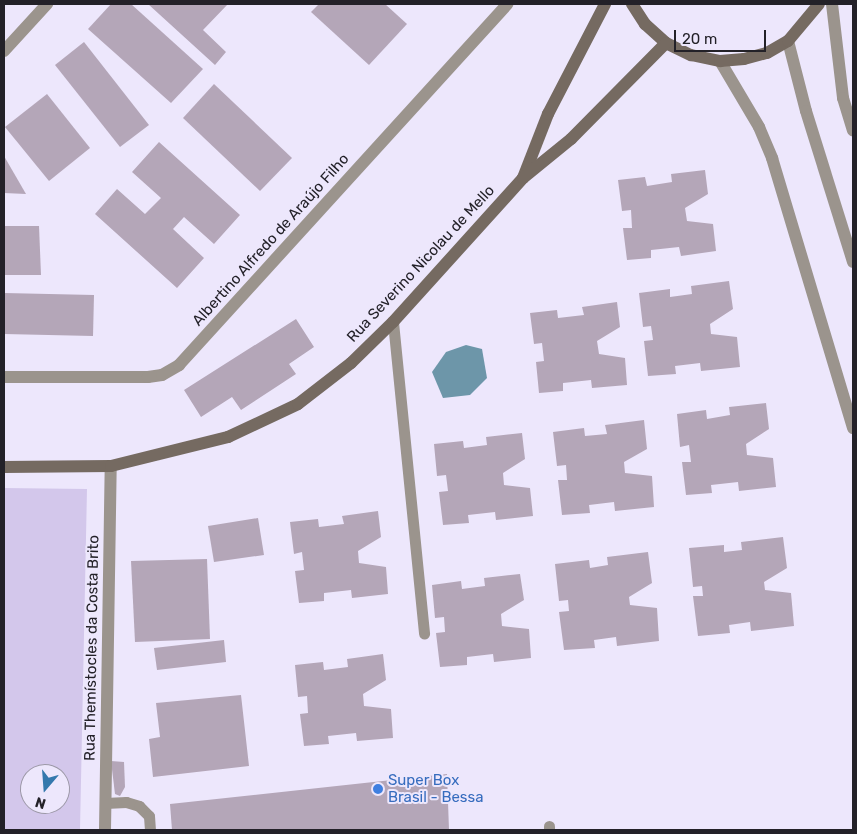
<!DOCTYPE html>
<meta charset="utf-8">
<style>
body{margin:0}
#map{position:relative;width:857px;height:834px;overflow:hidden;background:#ede7fc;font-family:Rubik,sans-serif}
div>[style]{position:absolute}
.green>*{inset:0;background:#d3c7eb}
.water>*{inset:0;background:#6d96a9}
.building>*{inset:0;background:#b4a6b8}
.service>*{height:11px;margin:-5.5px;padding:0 5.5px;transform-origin:5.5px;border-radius:5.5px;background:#9b948d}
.minor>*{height:12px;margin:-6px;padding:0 6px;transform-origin:6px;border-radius:6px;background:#9b948d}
.tertiary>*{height:12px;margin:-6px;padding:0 6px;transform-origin:6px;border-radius:6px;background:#9b948d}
.secondary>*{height:12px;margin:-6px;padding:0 6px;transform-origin:6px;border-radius:6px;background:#756a61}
.dots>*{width:14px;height:14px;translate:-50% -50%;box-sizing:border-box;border:2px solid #ede7fc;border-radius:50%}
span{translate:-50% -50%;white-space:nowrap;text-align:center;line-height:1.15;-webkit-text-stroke:4px #ede7fc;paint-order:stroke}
.street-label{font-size:15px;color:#232128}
.shop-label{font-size:15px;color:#366cbe}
.left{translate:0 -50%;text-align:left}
.frame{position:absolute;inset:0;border:5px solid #232128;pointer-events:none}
.north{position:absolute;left:20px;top:764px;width:50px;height:50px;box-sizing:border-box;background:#ede7fc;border:1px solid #9c98a7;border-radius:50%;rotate:198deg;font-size:14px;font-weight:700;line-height:20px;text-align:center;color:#232128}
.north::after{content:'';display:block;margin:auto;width:18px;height:22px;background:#3478ad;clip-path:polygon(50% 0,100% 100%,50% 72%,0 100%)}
.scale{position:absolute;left:674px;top:30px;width:92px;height:22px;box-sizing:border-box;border:2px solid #232128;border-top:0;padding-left:6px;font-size:15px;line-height:18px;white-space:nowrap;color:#232128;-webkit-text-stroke:4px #ede7fc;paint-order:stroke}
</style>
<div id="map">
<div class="green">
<i style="clip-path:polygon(evenodd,4px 488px,87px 489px,80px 830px,4px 830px,4px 488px,30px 774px,60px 774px,60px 804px,30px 804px,30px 774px)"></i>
</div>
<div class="water">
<i style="clip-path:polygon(466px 345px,482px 349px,487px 378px,470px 395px,443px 398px,432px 372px,446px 352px)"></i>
</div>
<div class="building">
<i style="clip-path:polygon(111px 4px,131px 4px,203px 69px,171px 103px,88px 29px)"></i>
<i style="clip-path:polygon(148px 4px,228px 4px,203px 30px,226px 52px,215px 65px)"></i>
<i style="clip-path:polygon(319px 4px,385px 4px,407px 24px,369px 65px,311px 12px)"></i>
<i style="clip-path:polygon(84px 42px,149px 125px,120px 147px,55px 65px)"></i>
<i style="clip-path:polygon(214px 84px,292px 158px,260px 191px,183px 118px)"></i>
<i style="clip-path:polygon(47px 94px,90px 148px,49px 181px,5px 127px)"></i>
<i style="clip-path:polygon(159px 142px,240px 215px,214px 244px,184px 217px,173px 229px,204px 258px,177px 288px,95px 214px,117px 189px,145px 214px,161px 198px,132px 172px)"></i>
<i style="clip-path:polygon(4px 156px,26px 194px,4px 193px)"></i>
<i style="clip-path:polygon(705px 170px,708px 194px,685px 208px,687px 221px,713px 224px,716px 251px,681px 256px,679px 247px,651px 250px,651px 258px,627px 260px,623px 228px,632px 228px,631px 210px,622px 211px,618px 180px,645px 177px,647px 186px,672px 182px,671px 174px)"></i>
<i style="clip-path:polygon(4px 226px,39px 226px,41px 275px,4px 275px)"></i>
<i style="clip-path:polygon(729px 281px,733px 309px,710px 324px,711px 334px,737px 337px,740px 367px,701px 371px,700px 363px,675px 366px,676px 374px,648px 376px,644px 341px,653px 340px,651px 326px,643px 327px,639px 293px,670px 289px,670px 297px,692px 294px,691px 286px)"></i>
<i style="clip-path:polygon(4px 293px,94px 295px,93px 336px,4px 334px)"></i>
<i style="clip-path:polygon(617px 302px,620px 327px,597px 341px,599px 354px,625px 358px,627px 385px,592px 388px,591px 380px,563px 383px,563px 391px,539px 393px,536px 362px,544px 361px,542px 343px,534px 344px,530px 313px,557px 310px,558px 318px,584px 315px,582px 307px)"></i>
<i style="clip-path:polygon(296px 319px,314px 347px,289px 364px,296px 374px,241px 410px,232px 397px,201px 417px,184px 390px)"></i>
<i style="clip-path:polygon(766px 403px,769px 429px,746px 444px,747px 455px,773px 458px,776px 487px,739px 491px,738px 482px,711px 485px,712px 493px,686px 495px,682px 462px,691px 462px,689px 445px,680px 447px,677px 414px,706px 410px,707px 419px,730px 415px,729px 407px)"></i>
<i style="clip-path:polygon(644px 420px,647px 449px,624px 462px,625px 473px,652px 476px,654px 507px,615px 511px,614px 502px,589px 505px,590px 513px,562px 515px,558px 480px,567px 480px,566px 465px,557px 466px,553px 432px,584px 428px,585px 436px,607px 434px,605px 425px)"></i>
<i style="clip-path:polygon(522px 433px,525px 459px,503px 473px,504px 485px,530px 488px,533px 516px,496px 520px,495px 512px,468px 515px,469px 523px,443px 525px,439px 492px,448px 491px,446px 475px,437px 476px,434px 444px,463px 441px,464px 448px,487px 445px,486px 437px)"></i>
<i style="clip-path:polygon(378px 511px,381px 537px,358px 551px,359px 563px,386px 567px,388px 594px,352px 598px,351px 590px,324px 593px,324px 601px,299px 603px,295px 571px,304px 570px,302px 552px,294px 554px,290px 522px,318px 519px,319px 527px,344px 524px,342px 516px)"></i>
<i style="clip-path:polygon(258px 518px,264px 555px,214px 562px,208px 526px)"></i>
<i style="clip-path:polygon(783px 537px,787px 568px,764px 582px,765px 590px,791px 593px,794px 626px,751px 631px,750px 622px,729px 625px,730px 633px,698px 636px,693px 596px,703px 596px,702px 586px,693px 587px,689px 548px,724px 545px,724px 552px,742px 550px,741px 542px)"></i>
<i style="clip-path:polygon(648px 552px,652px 583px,629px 597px,630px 605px,657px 608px,659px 641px,617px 646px,616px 637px,594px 640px,595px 648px,564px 650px,559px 612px,569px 611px,568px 600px,559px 601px,555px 564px,589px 560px,590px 568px,608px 565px,607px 557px)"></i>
<i style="clip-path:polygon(207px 559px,210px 639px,135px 642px,131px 561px)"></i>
<i style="clip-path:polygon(520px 574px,524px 600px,501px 614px,502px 626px,529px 629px,531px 658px,494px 662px,493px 654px,467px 657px,467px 665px,440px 667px,436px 633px,445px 632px,444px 617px,435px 618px,432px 585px,461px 581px,462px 589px,485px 586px,484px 578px)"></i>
<i style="clip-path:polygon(224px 640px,226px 662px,157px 670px,154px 648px)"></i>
<i style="clip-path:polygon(383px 654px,386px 680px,363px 694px,364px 706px,391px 709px,393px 738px,357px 741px,356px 733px,328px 736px,329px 744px,304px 746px,300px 714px,308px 713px,307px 696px,298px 697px,295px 665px,323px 662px,324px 670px,348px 667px,347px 659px)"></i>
<i style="clip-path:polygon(241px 695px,249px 766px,153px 777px,149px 739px,160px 737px,156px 703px)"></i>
<i style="clip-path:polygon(111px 761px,124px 762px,125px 787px,120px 796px,115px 794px)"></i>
<i style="clip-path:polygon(447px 774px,449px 830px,172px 830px,170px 804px)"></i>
</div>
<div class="service">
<i style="left:393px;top:322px;width:313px;rotate:84.3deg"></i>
<i style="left:105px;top:803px;width:21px;rotate:-3deg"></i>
<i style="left:126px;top:802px;width:14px;rotate:17deg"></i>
<i style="left:139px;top:806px;width:14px;rotate:45deg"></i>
<i style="left:149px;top:816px;width:14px;rotate:86deg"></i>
<i style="left:549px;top:826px;width:4px;rotate:90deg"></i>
</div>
<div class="minor">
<i style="left:832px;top:4px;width:95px;rotate:83.3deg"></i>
<i style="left:843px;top:98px;width:34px;rotate:73deg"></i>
<i style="left:4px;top:51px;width:64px;rotate:-47.5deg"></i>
<i style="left:4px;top:377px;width:144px"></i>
<i style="left:148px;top:377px;width:14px;rotate:-8deg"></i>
<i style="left:162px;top:375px;width:20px;rotate:-30deg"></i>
<i style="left:179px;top:365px;width:488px;rotate:-47.7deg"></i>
<i style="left:105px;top:830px;width:364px;rotate:-89.1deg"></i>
</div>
<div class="tertiary">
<i style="left:788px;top:41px;width:72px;rotate:75.6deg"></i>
<i style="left:806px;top:111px;width:158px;rotate:72.7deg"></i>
<i style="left:720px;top:61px;width:77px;rotate:59.4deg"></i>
<i style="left:759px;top:127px;width:34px;rotate:67deg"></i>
<i style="left:772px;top:158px;width:282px;rotate:73.3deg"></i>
</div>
<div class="secondary">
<i style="left:632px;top:4px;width:24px;rotate:57deg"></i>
<i style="left:645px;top:24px;width:28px;rotate:42deg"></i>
<i style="left:666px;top:43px;width:28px;rotate:26deg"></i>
<i style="left:691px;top:55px;width:30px;rotate:12deg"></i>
<i style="left:720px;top:61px;width:24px;rotate:-5deg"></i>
<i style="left:744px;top:59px;width:24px;rotate:-15deg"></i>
<i style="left:767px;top:53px;width:24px;rotate:-30deg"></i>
<i style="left:788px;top:41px;width:48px;rotate:-50deg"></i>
<i style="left:523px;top:178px;width:69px;rotate:-68.7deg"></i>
<i style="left:548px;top:114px;width:124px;rotate:-62.6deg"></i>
<i style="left:4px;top:467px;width:107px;rotate:-0.5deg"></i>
<i style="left:111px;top:466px;width:121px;rotate:-13.9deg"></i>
<i style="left:228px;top:437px;width:77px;rotate:-25.2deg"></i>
<i style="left:298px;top:404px;width:67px;rotate:-37.7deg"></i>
<i style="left:351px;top:363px;width:59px;rotate:-44.3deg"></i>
<i style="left:393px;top:322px;width:194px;rotate:-47.9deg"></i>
<i style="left:523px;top:178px;width:62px;rotate:-39.1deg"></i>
<i style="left:571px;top:139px;width:135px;rotate:-45.3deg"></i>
</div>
<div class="dots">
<i style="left:378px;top:789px;background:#3f7fe0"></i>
</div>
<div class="street-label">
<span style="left:271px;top:240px;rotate:-48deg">Albertino Alfredo de Araújo Filho</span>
<span style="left:421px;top:264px;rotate:-47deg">Rua Severino Nicolau de Mello</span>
<span style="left:92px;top:648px;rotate:-89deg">Rua Themístocles da Costa Brito</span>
</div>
<div class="shop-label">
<span class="left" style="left:388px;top:789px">Super Box<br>Brasil - Bessa</span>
</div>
<div class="frame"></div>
<div class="north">N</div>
<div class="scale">20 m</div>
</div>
